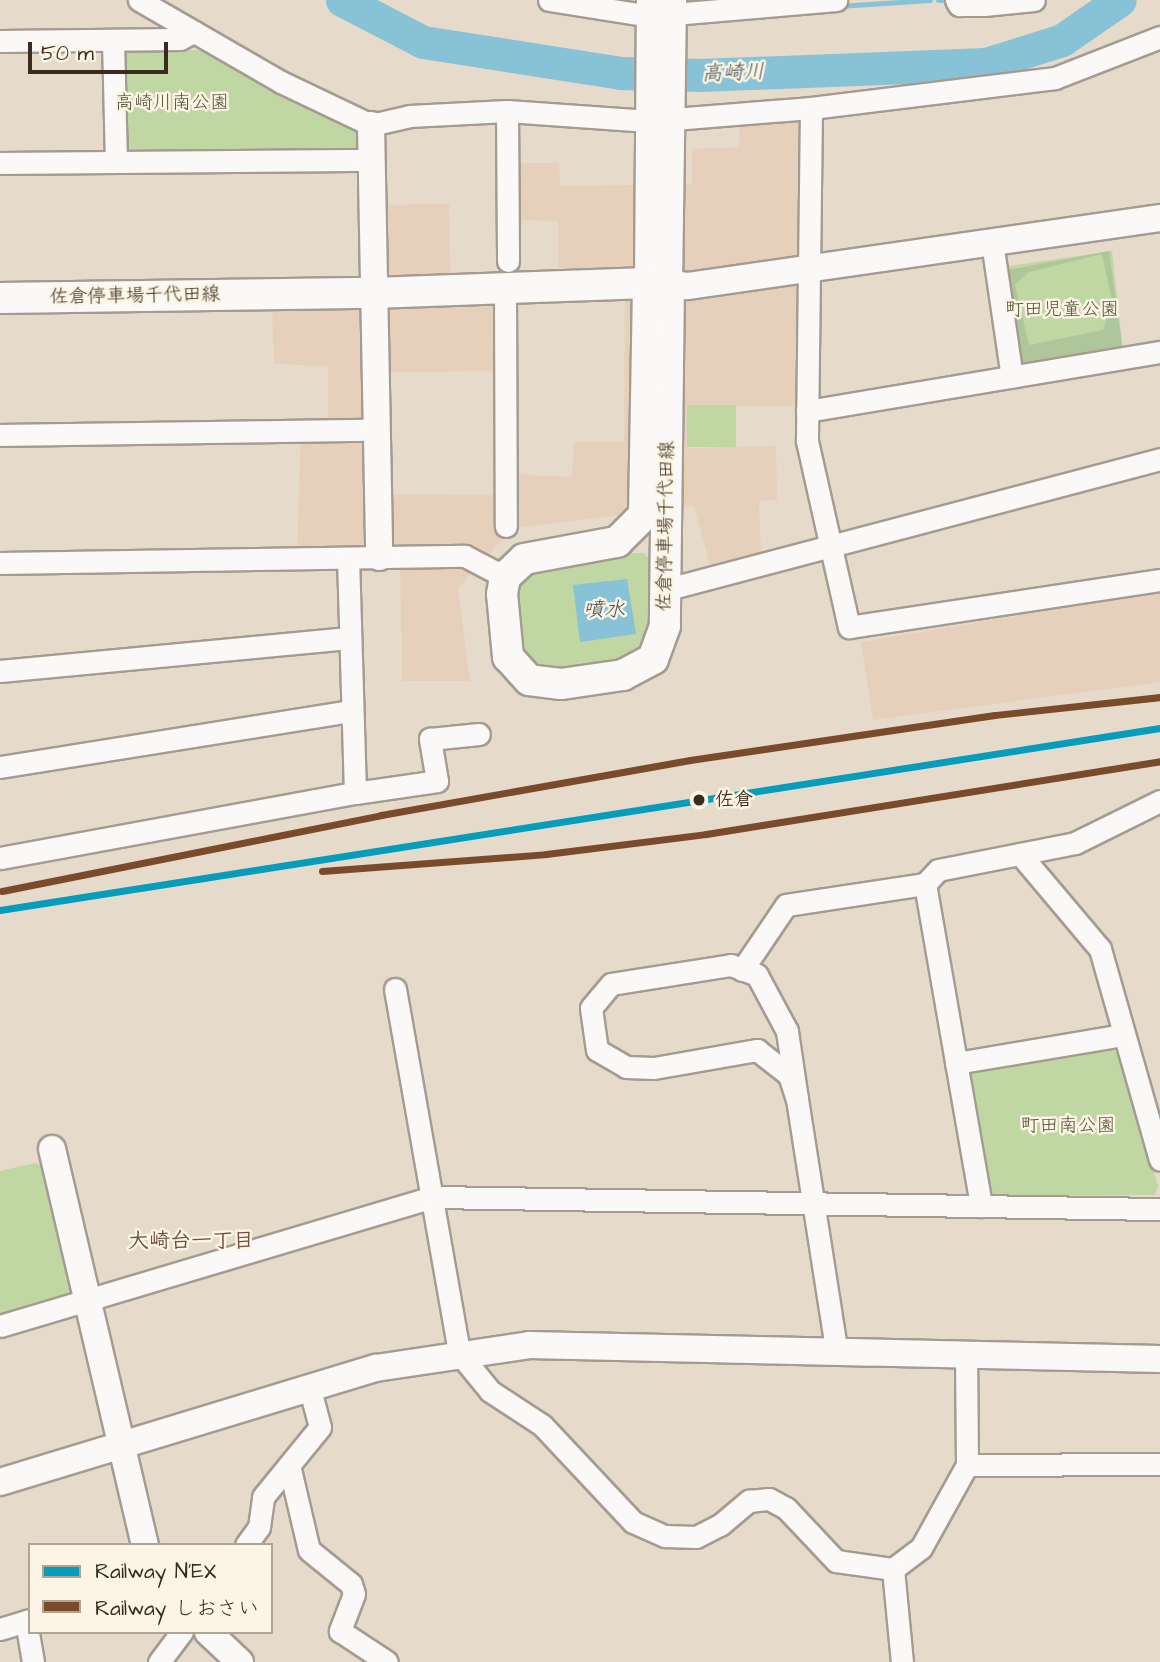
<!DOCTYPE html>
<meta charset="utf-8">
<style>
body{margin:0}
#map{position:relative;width:1160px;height:1662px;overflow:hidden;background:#e6daca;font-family:"Architects Daughter","Klee One",sans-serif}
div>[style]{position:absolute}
.built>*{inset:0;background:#e6d0bc}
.green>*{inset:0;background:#c0d6a3}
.forest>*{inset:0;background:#aec699}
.water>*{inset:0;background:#88c2d7}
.stream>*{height:5px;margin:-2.5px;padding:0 2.5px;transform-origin:2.5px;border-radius:2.5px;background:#88c2d7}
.river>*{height:33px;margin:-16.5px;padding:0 16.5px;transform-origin:16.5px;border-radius:16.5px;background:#88c2d7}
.roads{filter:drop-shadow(2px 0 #a59b91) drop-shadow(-2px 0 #a59b91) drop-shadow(0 2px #a59b91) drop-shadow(0 -2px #a59b91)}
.minor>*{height:21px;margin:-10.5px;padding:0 10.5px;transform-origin:10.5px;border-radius:10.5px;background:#fbf9f7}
.tertiary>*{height:26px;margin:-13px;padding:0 13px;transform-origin:13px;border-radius:13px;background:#fbf9f7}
.secondary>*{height:30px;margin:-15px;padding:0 15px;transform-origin:15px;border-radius:15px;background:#fbf9f7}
.rail-1>*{height:7px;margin:-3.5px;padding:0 3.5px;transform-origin:3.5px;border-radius:3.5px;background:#069cbc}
.rail-2>*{height:7px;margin:-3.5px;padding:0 3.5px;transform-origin:3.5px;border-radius:3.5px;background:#7a4b2a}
.dots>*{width:19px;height:19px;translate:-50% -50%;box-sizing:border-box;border:4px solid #fcf5e5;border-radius:50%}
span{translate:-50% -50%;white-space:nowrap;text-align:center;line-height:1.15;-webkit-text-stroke:5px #fcf5e5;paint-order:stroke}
.park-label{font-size:19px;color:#545437}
.street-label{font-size:19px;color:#3b2a1e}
.stop-label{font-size:19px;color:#3b2a1e;font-weight:700}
.left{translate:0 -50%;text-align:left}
.water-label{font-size:21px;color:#465557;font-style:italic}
.neighbourhood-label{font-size:21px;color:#70503f;font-weight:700}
.legend{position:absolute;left:28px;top:1543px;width:245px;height:91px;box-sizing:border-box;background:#fcf5e5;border:2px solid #afa495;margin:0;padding:9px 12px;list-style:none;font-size:21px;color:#3b2a1e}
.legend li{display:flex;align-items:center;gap:14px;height:35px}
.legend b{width:35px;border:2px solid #afa495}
.scale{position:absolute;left:28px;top:42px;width:140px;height:32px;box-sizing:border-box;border:4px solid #3b2a1e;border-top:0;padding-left:9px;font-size:21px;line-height:24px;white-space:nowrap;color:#3b2a1e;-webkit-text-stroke:5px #fcf5e5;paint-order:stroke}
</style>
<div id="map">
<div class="built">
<i style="clip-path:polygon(800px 117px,798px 406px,686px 406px,687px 448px,776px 446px,777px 500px,759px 501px,761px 557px,711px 569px,694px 506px,513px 528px,458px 588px,470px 681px,402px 681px,400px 549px,297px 549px,301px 437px,328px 437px,328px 366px,274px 364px,272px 305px,386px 303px,385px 205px,449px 204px,451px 301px,503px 300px,505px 371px,365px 372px,369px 494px,493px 495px,511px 474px,572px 477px,574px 442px,624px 442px,625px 268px,558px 268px,558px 221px,516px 220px,515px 163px,559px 163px,560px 186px,692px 184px,692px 149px,739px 147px,740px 120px)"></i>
<i style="clip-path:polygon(1160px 592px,1160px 682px,873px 720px,861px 642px)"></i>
</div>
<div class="green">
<i style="clip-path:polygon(200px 50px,359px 133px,361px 148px,354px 152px,121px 151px,122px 51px)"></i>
<i style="clip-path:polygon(1112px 251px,1123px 351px,1026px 368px,1015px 361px,1002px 271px,1010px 266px)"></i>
<i style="clip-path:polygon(687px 405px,736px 405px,736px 447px,687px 447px)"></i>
<i style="clip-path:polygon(624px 553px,644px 553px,654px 564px,653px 631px,647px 643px,625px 660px,566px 670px,546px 669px,532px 659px,519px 641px,518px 586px,547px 565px)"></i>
<i style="clip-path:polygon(1110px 1049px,1119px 1053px,1158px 1186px,1155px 1195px,995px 1196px,986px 1187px,967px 1080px,972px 1073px)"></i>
<i style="clip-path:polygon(35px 1163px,50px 1168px,75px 1289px,69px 1298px,0 1319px,0 1171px)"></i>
</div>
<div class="forest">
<i style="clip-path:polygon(evenodd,1109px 251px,1123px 351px,1027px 368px,1016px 360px,1002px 271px,1109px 251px,1102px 254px,1112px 300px,1103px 330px,1029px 345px,1015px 285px,1029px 272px,1102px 254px)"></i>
</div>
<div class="water">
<i style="clip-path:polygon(627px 579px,636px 634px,580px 642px,573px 585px)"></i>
</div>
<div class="stream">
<i style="left:938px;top:0;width:5px"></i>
<i style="left:838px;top:6px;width:92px;rotate:-3.7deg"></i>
</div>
<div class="river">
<i style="left:342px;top:0;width:91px;rotate:27.4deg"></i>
<i style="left:423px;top:42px;width:199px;rotate:8.9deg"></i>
<i style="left:620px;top:73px;width:81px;rotate:1.4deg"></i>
<i style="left:701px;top:75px;width:285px;rotate:-2.2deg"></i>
<i style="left:986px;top:64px;width:80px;rotate:-17.5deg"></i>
<i style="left:1062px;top:40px;width:70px;rotate:-34.6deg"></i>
</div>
<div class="roads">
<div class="minor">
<i style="left:139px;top:0;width:164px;rotate:30deg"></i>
<i style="left:281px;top:82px;width:100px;rotate:25.5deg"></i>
<i style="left:371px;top:125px;width:39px;rotate:-13deg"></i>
<i style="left:409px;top:116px;width:98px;rotate:-2.9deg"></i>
<i style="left:507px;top:111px;width:142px;rotate:4deg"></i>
<i style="left:649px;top:121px;width:163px;rotate:-4.6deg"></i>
<i style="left:811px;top:108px;width:246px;rotate:-7deg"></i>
<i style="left:1055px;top:78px;width:113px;rotate:-21.3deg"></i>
<i style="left:549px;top:0;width:102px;rotate:9deg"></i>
<i style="left:650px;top:16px;width:187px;rotate:-4.9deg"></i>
<i style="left:956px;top:0;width:6px;rotate:59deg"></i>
<i style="left:959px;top:5px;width:25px"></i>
<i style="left:984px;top:5px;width:50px;rotate:-5.7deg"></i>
<i style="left:113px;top:40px;width:122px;rotate:88.6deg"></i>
<i style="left:0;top:41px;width:180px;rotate:-0.6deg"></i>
<i style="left:180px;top:39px;width:16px;rotate:-27deg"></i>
<i style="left:811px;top:108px;width:333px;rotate:90.7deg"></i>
<i style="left:807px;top:441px;width:191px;rotate:77.3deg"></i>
<i style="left:849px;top:627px;width:315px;rotate:-8.6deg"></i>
<i style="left:507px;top:111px;width:150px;rotate:89.6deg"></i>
<i style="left:0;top:163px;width:372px;rotate:-0.5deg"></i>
<i style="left:992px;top:242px;width:136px;rotate:81.6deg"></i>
<i style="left:505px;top:290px;width:236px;rotate:89.8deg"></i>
<i style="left:807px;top:411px;width:358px;rotate:-9.5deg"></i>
<i style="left:0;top:435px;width:376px;rotate:-0.8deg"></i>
<i style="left:0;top:563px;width:465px;rotate:-0.9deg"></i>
<i style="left:465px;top:556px;width:45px;rotate:27.7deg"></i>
<i style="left:664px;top:590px;width:513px;rotate:-14.79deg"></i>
<i style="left:0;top:671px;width:350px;rotate:-5.4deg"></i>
<i style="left:0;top:767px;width:354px;rotate:-9.1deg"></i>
<i style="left:355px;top:793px;width:83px;rotate:-8.3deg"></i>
<i style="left:437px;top:781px;width:43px;rotate:-99.5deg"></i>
<i style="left:430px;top:739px;width:49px;rotate:-5.8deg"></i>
<i style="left:1020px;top:854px;width:124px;rotate:49.9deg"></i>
<i style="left:1100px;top:949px;width:219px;rotate:74.1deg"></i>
<i style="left:0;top:858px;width:361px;rotate:-10.4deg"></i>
<i style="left:355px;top:793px;width:235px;rotate:-91.7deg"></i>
<i style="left:925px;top:884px;width:327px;rotate:80.1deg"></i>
<i style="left:742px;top:970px;width:78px;rotate:-55.9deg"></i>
<i style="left:786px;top:905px;width:141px;rotate:-8.6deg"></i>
<i style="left:925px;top:884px;width:19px;rotate:-47deg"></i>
<i style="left:938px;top:870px;width:140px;rotate:-11.1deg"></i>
<i style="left:1075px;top:843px;width:95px;rotate:-26.3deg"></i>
<i style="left:395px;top:989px;width:370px;rotate:80deg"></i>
<i style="left:459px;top:1353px;width:49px;rotate:50.8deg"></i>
<i style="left:490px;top:1391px;width:62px;rotate:33.2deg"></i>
<i style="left:542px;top:1425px;width:133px;rotate:46.8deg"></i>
<i style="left:633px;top:1522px;width:35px;rotate:24deg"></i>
<i style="left:665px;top:1536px;width:31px;rotate:2deg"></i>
<i style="left:696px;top:1537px;width:27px;rotate:-27deg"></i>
<i style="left:720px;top:1525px;width:38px;rotate:-40deg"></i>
<i style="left:749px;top:1501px;width:20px;rotate:-6deg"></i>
<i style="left:769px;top:1499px;width:19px;rotate:28deg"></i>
<i style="left:786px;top:1508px;width:73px;rotate:46.7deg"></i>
<i style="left:836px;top:1561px;width:58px;rotate:8deg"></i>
<i style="left:893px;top:1569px;width:35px;rotate:-37deg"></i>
<i style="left:921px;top:1548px;width:95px;rotate:-61deg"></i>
<i style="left:967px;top:1465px;width:110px;rotate:-90.5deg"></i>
<i style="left:956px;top:1063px;width:170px;rotate:-9.5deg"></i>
<i style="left:797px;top:1099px;width:69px;rotate:-98.4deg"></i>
<i style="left:787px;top:1031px;width:64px;rotate:-118.2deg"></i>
<i style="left:757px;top:975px;width:28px;rotate:-159deg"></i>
<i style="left:731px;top:965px;width:121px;rotate:171deg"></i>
<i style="left:611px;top:984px;width:31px;rotate:130deg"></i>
<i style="left:591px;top:1008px;width:42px;rotate:81.9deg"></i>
<i style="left:597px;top:1050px;width:34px;rotate:30deg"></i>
<i style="left:626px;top:1067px;width:28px;rotate:2deg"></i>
<i style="left:654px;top:1068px;width:105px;rotate:-9.9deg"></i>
<i style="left:757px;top:1050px;width:41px;rotate:38deg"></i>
<i style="left:789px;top:1075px;width:25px;rotate:72deg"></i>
<i style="left:797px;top:1099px;width:257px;rotate:81.1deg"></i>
<i style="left:0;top:1326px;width:452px;rotate:-16.6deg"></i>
<i style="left:433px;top:1197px;width:727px;rotate:0.95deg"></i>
<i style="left:289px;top:1465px;width:87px;rotate:76.8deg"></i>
<i style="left:309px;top:1550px;width:54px;rotate:39deg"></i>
<i style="left:351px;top:1584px;width:10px;rotate:73deg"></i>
<i style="left:354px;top:1594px;width:40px;rotate:111deg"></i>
<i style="left:340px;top:1631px;width:56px;rotate:33.4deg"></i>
<i style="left:967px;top:1465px;width:193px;rotate:-0.3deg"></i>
<i style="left:246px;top:1545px;width:22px;rotate:-54deg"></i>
<i style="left:259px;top:1527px;width:30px;rotate:-82deg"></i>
<i style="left:263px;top:1497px;width:90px;rotate:-50.8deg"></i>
<i style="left:320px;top:1427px;width:42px;rotate:-105deg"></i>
<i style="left:893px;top:1569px;width:93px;rotate:84.5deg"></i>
<i style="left:26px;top:1621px;width:42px;rotate:80.3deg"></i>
<i style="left:0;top:1629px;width:31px;rotate:-17deg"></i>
<i style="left:159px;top:1662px;width:38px;rotate:-53deg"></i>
</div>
<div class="tertiary">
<i style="left:673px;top:0;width:284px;rotate:90.8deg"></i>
<i style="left:669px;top:284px;width:19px;rotate:6deg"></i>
<i style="left:688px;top:286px;width:477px;rotate:-8.2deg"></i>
<i style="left:371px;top:125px;width:432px;rotate:88.9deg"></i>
<i style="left:648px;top:283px;width:283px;rotate:-89.6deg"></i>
<i style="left:52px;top:1149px;width:407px;rotate:76.8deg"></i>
<i style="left:0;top:1482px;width:393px;rotate:-16.9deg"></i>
<i style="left:376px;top:1368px;width:155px;rotate:-8.5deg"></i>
<i style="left:529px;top:1345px;width:631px;rotate:1.27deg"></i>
<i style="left:208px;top:1632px;width:44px;rotate:43.2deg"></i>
</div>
<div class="secondary">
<i style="left:0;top:298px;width:373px;rotate:-0.8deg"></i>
<i style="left:373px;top:293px;width:275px;rotate:-2.1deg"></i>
<i style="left:648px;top:283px;width:21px;rotate:3deg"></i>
<i style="left:669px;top:284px;width:342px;rotate:90.7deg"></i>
<i style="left:665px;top:626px;width:35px;rotate:110deg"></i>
<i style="left:653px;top:659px;width:34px;rotate:152deg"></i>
<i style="left:623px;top:675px;width:63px;rotate:171.7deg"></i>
<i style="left:561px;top:684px;width:32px;rotate:-173deg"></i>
<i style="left:529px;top:680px;width:31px;rotate:-132deg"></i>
<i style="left:508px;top:657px;width:63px;rotate:-95.4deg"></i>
<i style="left:502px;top:594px;width:17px;rotate:-80deg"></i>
<i style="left:505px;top:577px;width:26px;rotate:-43deg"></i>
<i style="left:524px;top:559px;width:95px;rotate:-10.4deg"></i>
<i style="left:617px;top:542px;width:38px;rotate:-45deg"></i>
<i style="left:644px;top:515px;width:232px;rotate:-89deg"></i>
</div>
</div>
<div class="rail-1">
<i style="left:0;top:910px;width:1174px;rotate:-8.92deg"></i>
</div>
<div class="rail-2">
<i style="left:322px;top:871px;width:225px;rotate:-4.3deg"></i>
<i style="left:546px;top:854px;width:161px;rotate:-7.1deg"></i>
<i style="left:706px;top:834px;width:460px;rotate:-9.1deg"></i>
<i style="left:2px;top:891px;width:387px;rotate:-11.3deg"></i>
<i style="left:381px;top:815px;width:314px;rotate:-10.1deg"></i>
<i style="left:690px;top:760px;width:308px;rotate:-8.4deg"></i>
<i style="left:995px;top:715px;width:166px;rotate:-6.2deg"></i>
</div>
<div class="dots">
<i style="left:699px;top:800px;background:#3b2a1e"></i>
</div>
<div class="park-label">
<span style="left:172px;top:103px">高崎川南公園</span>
<span style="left:1062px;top:310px">町田児童公園</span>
<span style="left:1068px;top:1126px">町田南公園</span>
</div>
<div class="street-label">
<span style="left:135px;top:296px;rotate:-1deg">佐倉停車場千代田線</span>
<span style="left:666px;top:526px;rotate:-89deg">佐倉停車場千代田線</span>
</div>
<div class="stop-label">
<span class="left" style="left:715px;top:800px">佐倉</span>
</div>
<div class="water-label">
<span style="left:733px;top:73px;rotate:-2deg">高崎川</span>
<span style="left:604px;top:610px">噴水</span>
</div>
<div class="neighbourhood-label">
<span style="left:191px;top:1241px">大崎台一丁目</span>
</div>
<ul class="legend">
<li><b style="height:9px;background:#069cbc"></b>Railway N'EX</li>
<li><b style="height:9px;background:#7a4b2a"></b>Railway しおさい</li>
</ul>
<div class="scale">50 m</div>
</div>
